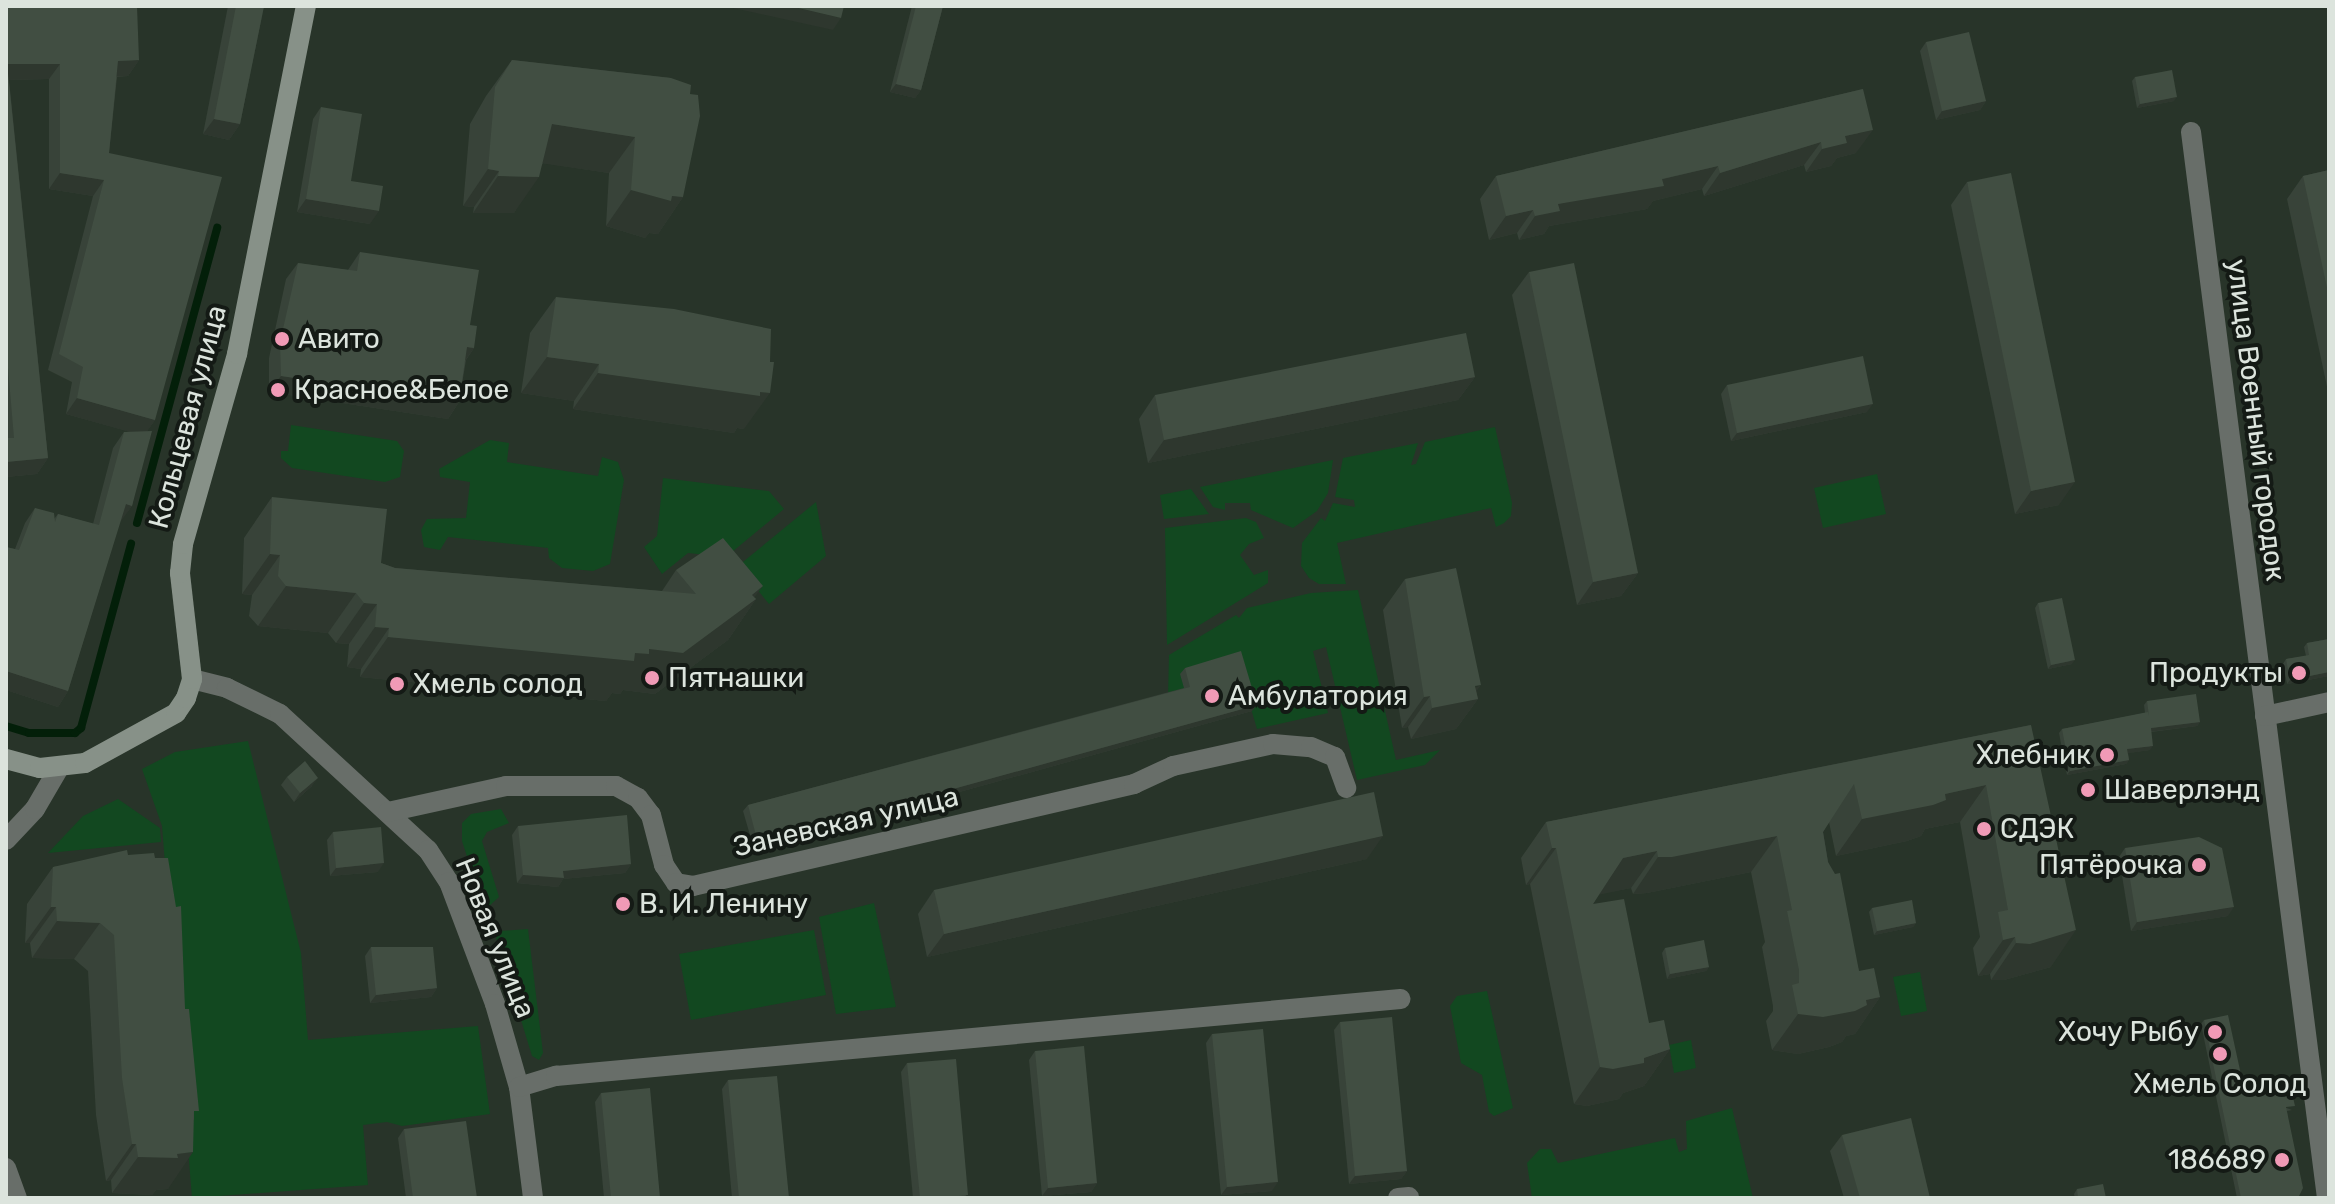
<!DOCTYPE html>
<meta charset="utf-8">
<style>
body{margin:0}
#map{position:relative;width:2335px;height:1204px;overflow:hidden;background:#283429;font-family:Rubik,sans-serif}
div>[style]{position:absolute}
.green>*{inset:0;background:#124820}
.stream>*{height:8px;margin:-4px;padding:0 4px;transform-origin:4px;border-radius:4px;background:#031f09}
.street>*{height:20px;margin:-10px;padding:0 10px;transform-origin:10px;border-radius:10px;background:#686e69}
.secondary>*{height:20px;margin:-10px;padding:0 10px;transform-origin:10px;border-radius:10px;background:#879188}
.wall>*{inset:0;background:#384339}
.shaded-wall>*{inset:0;background:#2e372e}
.building>*{inset:0;background:#414e42}
.dots>*{width:22px;height:22px;translate:-50% -50%;box-sizing:border-box;border:4px solid #141a15;border-radius:50%}
span{translate:-50% -50%;white-space:nowrap;text-align:center;line-height:1.15;-webkit-text-stroke:8px #141a15;paint-order:stroke}
.poi-label{font-size:28px;color:#dce4dd}
.left{translate:0 -50%;text-align:left}
.right{translate:-100% -50%;text-align:right}
.street-label{font-size:28px;color:#dce4dd}
.frame{position:absolute;inset:0;border:8px solid #dce4dd;pointer-events:none}
</style>
<div id="map">
<div class="green">
<i style="clip-path:polygon(291px 425px,397px 441px,404px 451px,400px 477px,385px 482px,292px 468px,281px 458px,281px 451px,288px 451px)"></i>
<i style="clip-path:polygon(1495px 427px,1512px 503px,1511px 516px,1504px 523px,1496px 527px,1491px 508px,1337px 543px,1346px 584px,1319px 584px,1309px 578px,1301px 566px,1302px 543px,1321px 518px,1325px 521px,1333px 503px,1355px 507px,1354px 500px,1335px 497px,1343px 458px,1418px 443px,1411px 465px,1416px 464px,1425px 442px)"></i>
<i style="clip-path:polygon(490px 440px,509px 443px,507px 462px,598px 476px,602px 457px,618px 462px,624px 480px,610px 564px,593px 571px,562px 568px,549px 558px,548px 548px,448px 537px,440px 550px,424px 547px,421px 530px,427px 519px,466px 518px,470px 482px,440px 477px,439px 469px)"></i>
<i style="clip-path:polygon(1333px 460px,1328px 493px,1317px 511px,1293px 528px,1251px 510px,1250px 503px,1225px 503px,1225px 510px,1213px 507px,1200px 487px)"></i>
<i style="clip-path:polygon(1877px 474px,1886px 514px,1823px 528px,1814px 488px)"></i>
<i style="clip-path:polygon(663px 478px,769px 491px,784px 509px,726px 557px,688px 553px,662px 574px,644px 547px,657px 536px)"></i>
<i style="clip-path:polygon(1191px 489px,1209px 514px,1164px 519px,1160px 495px)"></i>
<i style="clip-path:polygon(816px 502px,826px 556px,769px 604px,738px 566px)"></i>
<i style="clip-path:polygon(1246px 518px,1256px 522px,1264px 538px,1249px 544px,1240px 555px,1254px 575px,1268px 570px,1268px 583px,1167px 645px,1165px 528px)"></i>
<i style="clip-path:polygon(1358px 590px,1396px 760px,1440px 750px,1425px 765px,1357px 780px,1326px 647px,1313px 651px,1328px 713px,1257px 729px,1236px 658px,1186px 693px,1168px 698px,1169px 655px,1236px 615px,1239px 618px,1247px 608px,1311px 593px)"></i>
<i style="clip-path:polygon(248px 741px,301px 953px,308px 1040px,478px 1026px,490px 1114px,402px 1126px,387px 1122px,363px 1125px,368px 1185px,192px 1198px,162px 826px,142px 769px,175px 752px)"></i>
<i style="clip-path:polygon(118px 799px,160px 828px,161px 842px,48px 853px,83px 816px)"></i>
<i style="clip-path:polygon(501px 809px,509px 823px,487px 832px,482px 841px,499px 897px,488px 907px,482px 903px,462px 841px,462px 823px,471px 814px)"></i>
<i style="clip-path:polygon(874px 903px,896px 1007px,836px 1014px,819px 917px)"></i>
<i style="clip-path:polygon(528px 929px,543px 1053px,539px 1060px,532px 1056px,496px 938px,499px 931px)"></i>
<i style="clip-path:polygon(814px 930px,826px 995px,691px 1020px,679px 954px)"></i>
<i style="clip-path:polygon(1920px 972px,1927px 1011px,1901px 1016px,1893px 977px)"></i>
<i style="clip-path:polygon(1487px 991px,1513px 1108px,1494px 1116px,1489px 1112px,1482px 1075px,1461px 1063px,1450px 1006px,1457px 996px)"></i>
<i style="clip-path:polygon(1691px 1040px,1696px 1068px,1674px 1073px,1669px 1045px)"></i>
<i style="clip-path:polygon(1732px 1108px,1753px 1198px,1532px 1198px,1527px 1163px,1540px 1149px,1551px 1149px,1558px 1163px,1675px 1138px,1679px 1152px,1687px 1149px,1686px 1121px)"></i>
</div>
<div class="stream">
<i style="left:137px;top:523px;width:306px;rotate:-74.8deg"></i>
<i style="left:6px;top:726px;width:24px;rotate:17deg"></i>
<i style="left:29px;top:733px;width:46px"></i>
<i style="left:75px;top:733px;width:8px;rotate:-40deg"></i>
<i style="left:81px;top:728px;width:191px;rotate:-74.8deg"></i>
</div>
<div class="street">
<i style="left:2191px;top:132px;width:1075px;rotate:82.73deg"></i>
<i style="left:192px;top:679px;width:36px;rotate:14deg"></i>
<i style="left:227px;top:688px;width:59px;rotate:26.1deg"></i>
<i style="left:280px;top:714px;width:201px;rotate:42.6deg"></i>
<i style="left:428px;top:850px;width:38px;rotate:57deg"></i>
<i style="left:449px;top:882px;width:130px;rotate:69.3deg"></i>
<i style="left:495px;top:1004px;width:86px;rotate:73.9deg"></i>
<i style="left:519px;top:1087px;width:112px;rotate:82.8deg"></i>
<i style="left:2265px;top:716px;width:66px;rotate:-12.3deg"></i>
<i style="left:388px;top:812px;width:121px;rotate:-12.4deg"></i>
<i style="left:506px;top:786px;width:110px"></i>
<i style="left:616px;top:786px;width:25px;rotate:29deg"></i>
<i style="left:638px;top:798px;width:21px;rotate:53deg"></i>
<i style="left:651px;top:815px;width:52px;rotate:75.4deg"></i>
<i style="left:664px;top:865px;width:22px;rotate:56deg"></i>
<i style="left:676px;top:883px;width:17px;rotate:10deg"></i>
<i style="left:693px;top:886px;width:453px;rotate:-13deg"></i>
<i style="left:1134px;top:784px;width:43px;rotate:-24.8deg"></i>
<i style="left:1173px;top:766px;width:102px;rotate:-12.4deg"></i>
<i style="left:1273px;top:744px;width:38px;rotate:5deg"></i>
<i style="left:1311px;top:747px;width:26px;rotate:23deg"></i>
<i style="left:1335px;top:757px;width:33px;rotate:70deg"></i>
<i style="left:6px;top:840px;width:42px;rotate:-46.9deg"></i>
<i style="left:35px;top:809px;width:48px;rotate:-59.7deg"></i>
<i style="left:519px;top:1087px;width:39px;rotate:-17deg"></i>
<i style="left:556px;top:1076px;width:848px;rotate:-5.21deg"></i>
<i style="left:6px;top:1168px;width:32px;rotate:70deg"></i>
<i style="left:1398px;top:1198px;width:11px;rotate:-5deg"></i>
</div>
<div class="secondary">
<i style="left:6px;top:759px;width:35px;rotate:15deg"></i>
<i style="left:40px;top:768px;width:45px;rotate:-6.3deg"></i>
<i style="left:85px;top:763px;width:104px;rotate:-28.8deg"></i>
<i style="left:176px;top:713px;width:18px;rotate:-56deg"></i>
<i style="left:186px;top:698px;width:20px;rotate:-72deg"></i>
<i style="left:192px;top:679px;width:107px;rotate:-96.5deg"></i>
<i style="left:180px;top:573px;width:29px;rotate:-84deg"></i>
<i style="left:183px;top:544px;width:198px;rotate:-74.1deg"></i>
<i style="left:237px;top:354px;width:355px;rotate:-78.8deg"></i>
</div>
<div class="wall">
<i style="clip-path:polygon(6px 6px,139px 60px,128px 76px,117px 77px,109px 153px,155px 420px,147px 431px,132px 506px,120px 521px,68px 691px,58px 707px,6px 690px,6px 547px,15px 549px,25px 523px,35px 508px,54px 519px,58px 514px,93px 524px,113px 448px,124px 432px,131px 432px,66px 414px,72px 382px,48px 370px,93px 196px,49px 189px,49px 79px,9px 80px,48px 458px,37px 474px,6px 477px)"></i>
<i style="clip-path:polygon(228px 6px,264px 6px,240px 124px,229px 140px,203px 134px)"></i>
<i style="clip-path:polygon(912px 6px,943px 6px,921px 90px,915px 98px,890px 92px)"></i>
<i style="clip-path:polygon(1926px 42px,1986px 101px,1980px 110px,1936px 120px,1920px 51px)"></i>
<i style="clip-path:polygon(512px 60px,671px 78px,683px 197px,658px 234px,649px 233px,645px 238px,606px 226px,609px 173px,543px 163px,514px 213px,473px 213px,474px 207px,463px 206px,470px 124px,486px 96px)"></i>
<i style="clip-path:polygon(2135px 77px,2174px 101px,2137px 108px,2132px 81px)"></i>
<i style="clip-path:polygon(1863px 89px,1856px 153px,1837px 158px,1831px 166px,1806px 172px,1804px 165px,1704px 196px,1702px 189px,1653px 201px,1647px 209px,1549px 226px,1544px 234px,1519px 240px,1517px 233px,1489px 240px,1480px 199px,1496px 176px)"></i>
<i style="clip-path:polygon(321px 107px,351px 181px,370px 224px,297px 212px,313px 119px)"></i>
<i style="clip-path:polygon(2329px 170px,2329px 396px,2287px 199px,2303px 176px)"></i>
<i style="clip-path:polygon(1967px 182px,2059px 505px,2015px 514px,1951px 205px)"></i>
<i style="clip-path:polygon(360px 252px,470px 325px,474px 348px,466px 360px,459px 402px,448px 419px,269px 392px,269px 358px,286px 279px,298px 263px,348px 270px)"></i>
<i style="clip-path:polygon(1529px 272px,1638px 573px,1621px 596px,1577px 605px,1512px 295px)"></i>
<i style="clip-path:polygon(556px 297px,744px 429px,737px 428px,734px 433px,573px 409px,574px 401px,521px 393px,530px 333px)"></i>
<i style="clip-path:polygon(1475px 377px,1458px 400px,1148px 463px,1139px 419px,1155px 395px)"></i>
<i style="clip-path:polygon(1727px 385px,1867px 412px,1731px 441px,1721px 394px)"></i>
<i style="clip-path:polygon(272px 497px,381px 563px,395px 568px,662px 591px,676px 570px,754px 598px,756px 599px,728px 640px,655px 694px,623px 690px,620px 694px,612px 693px,606px 701px,360px 677px,361px 669px,347px 667px,349px 644px,336px 643px,328px 633px,258px 626px,249px 616px,252px 595px,242px 594px,244px 538px)"></i>
<i style="clip-path:polygon(1405px 579px,1476px 691px,1478px 699px,1456px 729px,1411px 739px,1408px 727px,1402px 728px,1383px 610px)"></i>
<i style="clip-path:polygon(2038px 603px,2072px 664px,2048px 669px,2035px 608px)"></i>
<i style="clip-path:polygon(2329px 639px,2329px 676px,2287px 684px,2283px 664px,2286px 659px,2306px 656px,2304px 647px,2307px 643px)"></i>
<i style="clip-path:polygon(1185px 668px,1252px 711px,754px 849px,743px 811px,748px 805px,1184px 688px,1180px 674px)"></i>
<i style="clip-path:polygon(2147px 701px,2200px 722px,2197px 726px,2151px 732px,2150px 750px,2128px 753px,2129px 760px,2126px 764px,2067px 775px,2059px 733px,2062px 729px,2145px 713px,2144px 705px)"></i>
<i style="clip-path:polygon(2031px 725px,2051px 967px,2004px 980px,1991px 980px,1990px 974px,1978px 976px,1973px 948px,1980px 937px,1960px 822px,1925px 829px,1921px 836px,1907px 841px,1836px 856px,1829px 822px,1823px 832px,1828px 862px,1859px 971px,1880px 997px,1855px 1034px,1846px 1036px,1842px 1042px,1829px 1047px,1798px 1054px,1772px 1050px,1766px 1021px,1773px 1011px,1773px 1006px,1762px 947px,1765px 942px,1751px 872px,1647px 893px,1633px 894px,1631px 888px,1599px 894px,1593px 904px,1649px 1023px,1670px 1049px,1644px 1086px,1623px 1093px,1619px 1099px,1587px 1106px,1574px 1104px,1530px 884px,1526px 885px,1521px 858px,1546px 822px)"></i>
<i style="clip-path:polygon(287px 777px,312px 786px,294px 802px,281px 785px)"></i>
<i style="clip-path:polygon(518px 826px,631px 864px,625px 873px,563px 879px,558px 887px,517px 883px,512px 835px)"></i>
<i style="clip-path:polygon(333px 832px,378px 872px,330px 876px,327px 840px)"></i>
<i style="clip-path:polygon(2125px 848px,2228px 916px,2131px 931px,2119px 857px)"></i>
<i style="clip-path:polygon(128px 855px,185px 1009px,194px 1118px,168px 1189px,156px 1190px,152px 1195px,112px 1193px,111px 1180px,106px 1181px,96px 1115px,88px 971px,74px 959px,32px 958px,30px 943px,25px 943px,27px 904px,53px 867px)"></i>
<i style="clip-path:polygon(1367px 859px,927px 957px,918px 914px,934px 890px)"></i>
<i style="clip-path:polygon(1872px 908px,1916px 923px,1913px 927px,1874px 935px,1869px 912px)"></i>
<i style="clip-path:polygon(371px 947px,437px 988px,431px 997px,370px 1003px,365px 956px)"></i>
<i style="clip-path:polygon(1665px 948px,1709px 967px,1706px 971px,1667px 979px,1662px 953px)"></i>
<i style="clip-path:polygon(2204px 1020px,2245px 1093px,2292px 1110px,2287px 1111px,2298px 1198px,2237px 1198px,2201px 1024px)"></i>
<i style="clip-path:polygon(1340px 1022px,1407px 1171px,1401px 1179px,1349px 1184px,1334px 1030px)"></i>
<i style="clip-path:polygon(1212px 1034px,1272px 1191px,1221px 1195px,1206px 1043px)"></i>
<i style="clip-path:polygon(1035px 1051px,1097px 1183px,1091px 1192px,1042px 1196px,1029px 1060px)"></i>
<i style="clip-path:polygon(907px 1063px,967px 1198px,913px 1198px,901px 1072px)"></i>
<i style="clip-path:polygon(728px 1080px,789px 1198px,732px 1198px,722px 1089px)"></i>
<i style="clip-path:polygon(601px 1093px,660px 1198px,604px 1198px,595px 1102px)"></i>
<i style="clip-path:polygon(404px 1129px,477px 1198px,406px 1198px,398px 1138px)"></i>
<i style="clip-path:polygon(1842px 1135px,1930px 1198px,1844px 1198px,1830px 1151px)"></i>
<i style="clip-path:polygon(2077px 1189px,2106px 1198px,2075px 1198px,2074px 1194px)"></i>
</div>
<div class="shaded-wall">
<i style="clip-path:polygon(724px 6px,790px 6px,841px 18px,833px 30px)"></i>
<i style="clip-path:polygon(139px 60px,128px 76px,107px 77px,118px 61px)"></i>
<i style="clip-path:polygon(7px 64px,60px 64px,49px 79px,6px 80px)"></i>
<i style="clip-path:polygon(896px 84px,921px 90px,915px 98px,890px 92px)"></i>
<i style="clip-path:polygon(2177px 97px,2174px 101px,2137px 108px,2140px 104px)"></i>
<i style="clip-path:polygon(1986px 101px,1980px 110px,1936px 120px,1942px 111px)"></i>
<i style="clip-path:polygon(214px 119px,240px 124px,229px 140px,203px 134px)"></i>
<i style="clip-path:polygon(552px 124px,635px 137px,609px 173px,526px 161px)"></i>
<i style="clip-path:polygon(1873px 130px,1856px 153px,1837px 158px,1831px 166px,1806px 172px,1822px 149px,1845px 136px)"></i>
<i style="clip-path:polygon(1821px 142px,1804px 165px,1704px 196px,1720px 173px)"></i>
<i style="clip-path:polygon(1718px 166px,1702px 189px,1653px 201px,1647px 209px,1549px 226px,1544px 234px,1519px 240px,1535px 216px,1558px 204px)"></i>
<i style="clip-path:polygon(488px 169px,499px 171px,474px 207px,463px 206px)"></i>
<i style="clip-path:polygon(60px 173px,104px 180px,93px 196px,49px 189px)"></i>
<i style="clip-path:polygon(498px 176px,539px 177px,514px 213px,473px 213px)"></i>
<i style="clip-path:polygon(631px 190px,683px 197px,658px 234px,649px 233px,645px 238px,606px 226px)"></i>
<i style="clip-path:polygon(306px 199px,379px 211px,370px 224px,297px 212px)"></i>
<i style="clip-path:polygon(1533px 210px,1517px 233px,1489px 240px,1506px 216px)"></i>
<i style="clip-path:polygon(467px 347px,474px 348px,462px 365px)"></i>
<i style="clip-path:polygon(547px 357px,599px 364px,574px 401px,521px 393px)"></i>
<i style="clip-path:polygon(598px 373px,770px 393px,744px 429px,737px 428px,734px 433px,573px 409px)"></i>
<i style="clip-path:polygon(281px 376px,459px 402px,448px 419px,269px 392px)"></i>
<i style="clip-path:polygon(1475px 377px,1458px 400px,1148px 463px,1164px 440px)"></i>
<i style="clip-path:polygon(77px 398px,155px 420px,144px 436px,66px 414px)"></i>
<i style="clip-path:polygon(1873px 404px,1867px 412px,1731px 441px,1737px 433px)"></i>
<i style="clip-path:polygon(48px 458px,37px 474px,6px 477px,6px 462px)"></i>
<i style="clip-path:polygon(2075px 482px,2059px 505px,2015px 514px,2031px 491px)"></i>
<i style="clip-path:polygon(126px 504px,132px 506px,121px 521px,115px 519px)"></i>
<i style="clip-path:polygon(270px 554px,280px 555px,252px 595px,242px 594px)"></i>
<i style="clip-path:polygon(1638px 573px,1621px 596px,1577px 605px,1593px 582px)"></i>
<i style="clip-path:polygon(286px 586px,356px 593px,328px 633px,258px 626px)"></i>
<i style="clip-path:polygon(763px 586px,750px 603px,756px 599px,728px 640px,655px 694px,623px 690px,620px 694px,612px 693px,606px 701px,360px 677px,388px 637px,635px 653px,649px 649px,752px 595px)"></i>
<i style="clip-path:polygon(364px 603px,377px 604px,349px 644px,336px 643px)"></i>
<i style="clip-path:polygon(375px 627px,389px 628px,361px 669px,347px 667px)"></i>
<i style="clip-path:polygon(2075px 660px,2072px 664px,2048px 669px,2051px 665px)"></i>
<i style="clip-path:polygon(6px 671px,68px 691px,58px 707px,6px 690px)"></i>
<i style="clip-path:polygon(2329px 672px,2329px 676px,2287px 684px,2290px 680px)"></i>
<i style="clip-path:polygon(1481px 685px,1470px 700px,1478px 699px,1456px 729px,1411px 739px,1432px 708px)"></i>
<i style="clip-path:polygon(1430px 696px,1408px 727px,1402px 728px,1424px 697px)"></i>
<i style="clip-path:polygon(1257px 705px,1252px 711px,754px 849px,758px 843px)"></i>
<i style="clip-path:polygon(2200px 722px,2197px 726px,2148px 732px,2151px 728px)"></i>
<i style="clip-path:polygon(2153px 746px,2150px 750px,2124px 754px,2127px 749px)"></i>
<i style="clip-path:polygon(2129px 760px,2126px 764px,2067px 775px,2070px 771px)"></i>
<i style="clip-path:polygon(318px 778px,312px 786px,294px 802px,300px 793px)"></i>
<i style="clip-path:polygon(1986px 785px,1960px 822px,1925px 829px,1921px 836px,1907px 841px,1836px 856px,1862px 819px,1945px 794px)"></i>
<i style="clip-path:polygon(1383px 836px,1367px 859px,927px 957px,944px 934px)"></i>
<i style="clip-path:polygon(1777px 836px,1751px 872px,1647px 893px,1633px 894px,1658px 857px)"></i>
<i style="clip-path:polygon(1552px 848px,1556px 848px,1530px 884px,1526px 885px)"></i>
<i style="clip-path:polygon(1657px 851px,1631px 888px,1598px 895px,1623px 858px)"></i>
<i style="clip-path:polygon(384px 863px,378px 872px,330px 876px,336px 868px)"></i>
<i style="clip-path:polygon(631px 864px,625px 873px,563px 879px,558px 887px,517px 883px,523px 875px)"></i>
<i style="clip-path:polygon(51px 907px,56px 907px,30px 943px,25px 943px)"></i>
<i style="clip-path:polygon(2234px 907px,2228px 916px,2131px 931px,2137px 922px)"></i>
<i style="clip-path:polygon(57px 921px,100px 923px,74px 959px,32px 958px)"></i>
<i style="clip-path:polygon(1916px 923px,1913px 927px,1874px 935px,1877px 931px)"></i>
<i style="clip-path:polygon(2076px 930px,2051px 967px,2004px 980px,1991px 980px,2016px 943px)"></i>
<i style="clip-path:polygon(2015px 937px,1990px 974px,1978px 976px,2003px 940px)"></i>
<i style="clip-path:polygon(1709px 967px,1706px 971px,1667px 979px,1670px 974px)"></i>
<i style="clip-path:polygon(437px 988px,431px 997px,370px 1003px,376px 995px)"></i>
<i style="clip-path:polygon(1880px 997px,1855px 1034px,1846px 1036px,1842px 1042px,1829px 1047px,1798px 1054px,1772px 1050px,1798px 1014px)"></i>
<i style="clip-path:polygon(1670px 1049px,1644px 1086px,1623px 1093px,1619px 1099px,1587px 1106px,1574px 1104px,1600px 1067px,1644px 1058px)"></i>
<i style="clip-path:polygon(132px 1144px,136px 1144px,111px 1180px,106px 1181px)"></i>
<i style="clip-path:polygon(193px 1152px,168px 1189px,156px 1190px,152px 1195px,112px 1193px,138px 1157px)"></i>
<i style="clip-path:polygon(1407px 1171px,1401px 1179px,1349px 1184px,1355px 1176px)"></i>
<i style="clip-path:polygon(1278px 1182px,1272px 1191px,1221px 1195px,1227px 1187px)"></i>
<i style="clip-path:polygon(1097px 1183px,1091px 1192px,1042px 1196px,1048px 1188px)"></i>
</div>
<div class="building">
<i style="clip-path:polygon(6px 6px,137px 6px,139px 60px,118px 61px,109px 153px,222px 177px,155px 420px,77px 398px,83px 367px,59px 354px,104px 180px,60px 173px,60px 64px,7px 64px,48px 458px,6px 462px,6px 438px,14px 438px,6px 344px)"></i>
<i style="clip-path:polygon(236px 6px,264px 6px,240px 124px,214px 119px)"></i>
<i style="clip-path:polygon(790px 6px,844px 6px,841px 18px)"></i>
<i style="clip-path:polygon(916px 6px,943px 6px,921px 90px,896px 84px)"></i>
<i style="clip-path:polygon(1969px 32px,1986px 101px,1942px 111px,1926px 42px)"></i>
<i style="clip-path:polygon(512px 60px,671px 78px,691px 85px,690px 94px,698px 95px,700px 116px,683px 197px,672px 196px,671px 201px,631px 190px,635px 137px,552px 124px,539px 177px,498px 176px,499px 171px,488px 169px,495px 87px)"></i>
<i style="clip-path:polygon(2172px 70px,2177px 97px,2140px 104px,2135px 77px)"></i>
<i style="clip-path:polygon(1863px 89px,1873px 130px,1845px 136px,1847px 143px,1822px 149px,1821px 142px,1720px 173px,1718px 166px,1662px 179px,1664px 186px,1558px 204px,1560px 211px,1535px 216px,1533px 210px,1506px 216px,1496px 176px)"></i>
<i style="clip-path:polygon(321px 107px,362px 114px,351px 181px,383px 186px,379px 211px,306px 199px)"></i>
<i style="clip-path:polygon(2329px 170px,2329px 297px,2303px 176px)"></i>
<i style="clip-path:polygon(2011px 173px,2075px 482px,2031px 491px,1967px 182px)"></i>
<i style="clip-path:polygon(360px 252px,479px 270px,470px 325px,477px 326px,474px 348px,467px 347px,459px 402px,281px 376px,280px 342px,298px 263px,357px 271px)"></i>
<i style="clip-path:polygon(1574px 263px,1638px 573px,1593px 582px,1529px 272px)"></i>
<i style="clip-path:polygon(556px 297px,674px 309px,771px 329px,770px 362px,774px 362px,770px 393px,760px 392px,760px 396px,598px 373px,599px 364px,547px 357px)"></i>
<i style="clip-path:polygon(1466px 333px,1475px 377px,1164px 440px,1155px 395px)"></i>
<i style="clip-path:polygon(1863px 356px,1873px 404px,1737px 433px,1727px 385px)"></i>
<i style="clip-path:polygon(152px 431px,132px 506px,126px 504px,68px 691px,6px 671px,6px 547px,19px 550px,35px 508px,54px 513px,55px 522px,58px 514px,99px 525px,124px 432px)"></i>
<i style="clip-path:polygon(272px 497px,387px 509px,381px 563px,395px 568px,696px 594px,676px 570px,723px 538px,763px 586px,752px 595px,756px 599px,683px 653px,649px 649px,649px 654px,635px 653px,634px 661px,388px 637px,389px 628px,375px 627px,377px 604px,364px 603px,356px 593px,286px 586px,278px 576px,280px 555px,270px 554px)"></i>
<i style="clip-path:polygon(1456px 568px,1481px 685px,1475px 686px,1478px 699px,1432px 708px,1430px 696px,1424px 697px,1405px 579px)"></i>
<i style="clip-path:polygon(2062px 598px,2075px 660px,2051px 665px,2038px 603px)"></i>
<i style="clip-path:polygon(2329px 639px,2329px 672px,2290px 680px,2286px 659px,2309px 655px,2307px 643px)"></i>
<i style="clip-path:polygon(1241px 651px,1257px 705px,758px 843px,748px 805px,1190px 687px,1185px 668px)"></i>
<i style="clip-path:polygon(2196px 694px,2200px 722px,2151px 728px,2153px 746px,2127px 749px,2129px 760px,2070px 771px,2062px 729px,2148px 712px,2149px 716px,2147px 701px)"></i>
<i style="clip-path:polygon(2031px 725px,2076px 930px,2030px 944px,2016px 943px,2015px 937px,2003px 940px,1998px 912px,2008px 910px,1986px 785px,1945px 794px,1946px 800px,1933px 805px,1862px 819px,1854px 784px,1823px 832px,1828px 862px,1835px 874px,1840px 873px,1859px 971px,1874px 968px,1880px 997px,1866px 1000px,1867px 1005px,1855px 1011px,1823px 1017px,1798px 1014px,1792px 985px,1799px 983px,1799px 970px,1787px 911px,1792px 910px,1777px 836px,1672px 857px,1658px 857px,1657px 851px,1623px 858px,1593px 904px,1624px 899px,1649px 1023px,1664px 1020px,1670px 1049px,1644px 1058px,1644px 1063px,1613px 1069px,1600px 1067px,1556px 848px,1552px 848px,1546px 822px)"></i>
<i style="clip-path:polygon(305px 761px,318px 778px,300px 793px,287px 777px)"></i>
<i style="clip-path:polygon(1374px 792px,1383px 836px,944px 934px,934px 890px)"></i>
<i style="clip-path:polygon(627px 815px,631px 864px,563px 871px,564px 878px,523px 875px,518px 826px)"></i>
<i style="clip-path:polygon(381px 827px,384px 863px,336px 868px,333px 832px)"></i>
<i style="clip-path:polygon(2199px 837px,2222px 848px,2234px 907px,2137px 922px,2125px 848px)"></i>
<i style="clip-path:polygon(127px 850px,128px 855px,154px 853px,155px 858px,168px 858px,176px 907px,181px 906px,185px 1009px,189px 1009px,199px 1111px,194px 1111px,193px 1152px,177px 1154px,178px 1158px,138px 1157px,136px 1144px,132px 1144px,122px 1078px,114px 935px,100px 923px,57px 921px,56px 907px,51px 907px,53px 867px)"></i>
<i style="clip-path:polygon(1912px 900px,1916px 923px,1877px 931px,1872px 908px)"></i>
<i style="clip-path:polygon(1704px 940px,1709px 967px,1670px 974px,1665px 948px)"></i>
<i style="clip-path:polygon(371px 947px,433px 947px,437px 988px,376px 995px)"></i>
<i style="clip-path:polygon(2228px 1015px,2245px 1093px,2290px 1084px,2295px 1106px,2286px 1107px,2303px 1188px,2298px 1198px,2241px 1198px,2204px 1020px)"></i>
<i style="clip-path:polygon(1392px 1017px,1407px 1171px,1355px 1176px,1340px 1022px)"></i>
<i style="clip-path:polygon(1263px 1029px,1278px 1182px,1227px 1187px,1212px 1034px)"></i>
<i style="clip-path:polygon(1084px 1046px,1097px 1183px,1048px 1188px,1035px 1051px)"></i>
<i style="clip-path:polygon(956px 1059px,968px 1195px,941px 1198px,920px 1198px,907px 1063px)"></i>
<i style="clip-path:polygon(777px 1076px,789px 1198px,739px 1198px,728px 1080px)"></i>
<i style="clip-path:polygon(650px 1088px,660px 1198px,611px 1198px,601px 1093px)"></i>
<i style="clip-path:polygon(1911px 1118px,1930px 1198px,1860px 1198px,1842px 1135px)"></i>
<i style="clip-path:polygon(466px 1121px,477px 1198px,413px 1198px,404px 1129px)"></i>
<i style="clip-path:polygon(2103px 1184px,2106px 1198px,2078px 1198px,2077px 1189px)"></i>
</div>
<div class="dots">
<i style="left:282px;top:339px;background:#f09ab6"></i>
<i style="left:278px;top:390px;background:#f09ab6"></i>
<i style="left:2299px;top:673px;background:#f09ab6"></i>
<i style="left:652px;top:678px;background:#f09ab6"></i>
<i style="left:397px;top:684px;background:#f09ab6"></i>
<i style="left:1212px;top:696px;background:#f09ab6"></i>
<i style="left:2107px;top:755px;background:#f09ab6"></i>
<i style="left:2088px;top:790px;background:#f09ab6"></i>
<i style="left:1984px;top:829px;background:#f09ab6"></i>
<i style="left:2199px;top:865px;background:#f09ab6"></i>
<i style="left:623px;top:904px;background:#f09ab6"></i>
<i style="left:2215px;top:1032px;background:#f09ab6"></i>
<i style="left:2220px;top:1054px;background:#f09ab6"></i>
<i style="left:2282px;top:1160px;background:#f09ab6"></i>
</div>
<div class="poi-label">
<span class="left" style="left:298px;top:339px">Авито</span>
<span class="left" style="left:294px;top:390px">Красное&amp;Белое</span>
<span class="right" style="left:2283px;top:673px">Продукты</span>
<span class="left" style="left:668px;top:678px">Пятнашки</span>
<span class="left" style="left:413px;top:684px">Хмель солод</span>
<span class="left" style="left:1228px;top:696px">Амбулатория</span>
<span class="right" style="left:2091px;top:755px">Хлебник</span>
<span class="left" style="left:2104px;top:790px">Шаверлэнд</span>
<span class="left" style="left:2000px;top:829px">СДЭК</span>
<span class="right" style="left:2183px;top:865px">Пятёрочка</span>
<span class="left" style="left:639px;top:904px">В. И. Ленину</span>
<span class="right" style="left:2199px;top:1032px">Хочу Рыбу</span>
<span style="left:2220px;top:1084px">Хмель Солод</span>
<span class="right" style="left:2266px;top:1160px">186689</span>
</div>
<div class="street-label">
<span style="left:188px;top:417px;rotate:-75deg">Кольцевая улица</span>
<span style="left:2256px;top:420px;rotate:83deg">улица Военный городок</span>
<span style="left:846px;top:822px;rotate:-13deg">Заневская улица</span>
<span style="left:495px;top:938px;rotate:68deg">Новая улица</span>
</div>
<div class="frame"></div>
</div>
